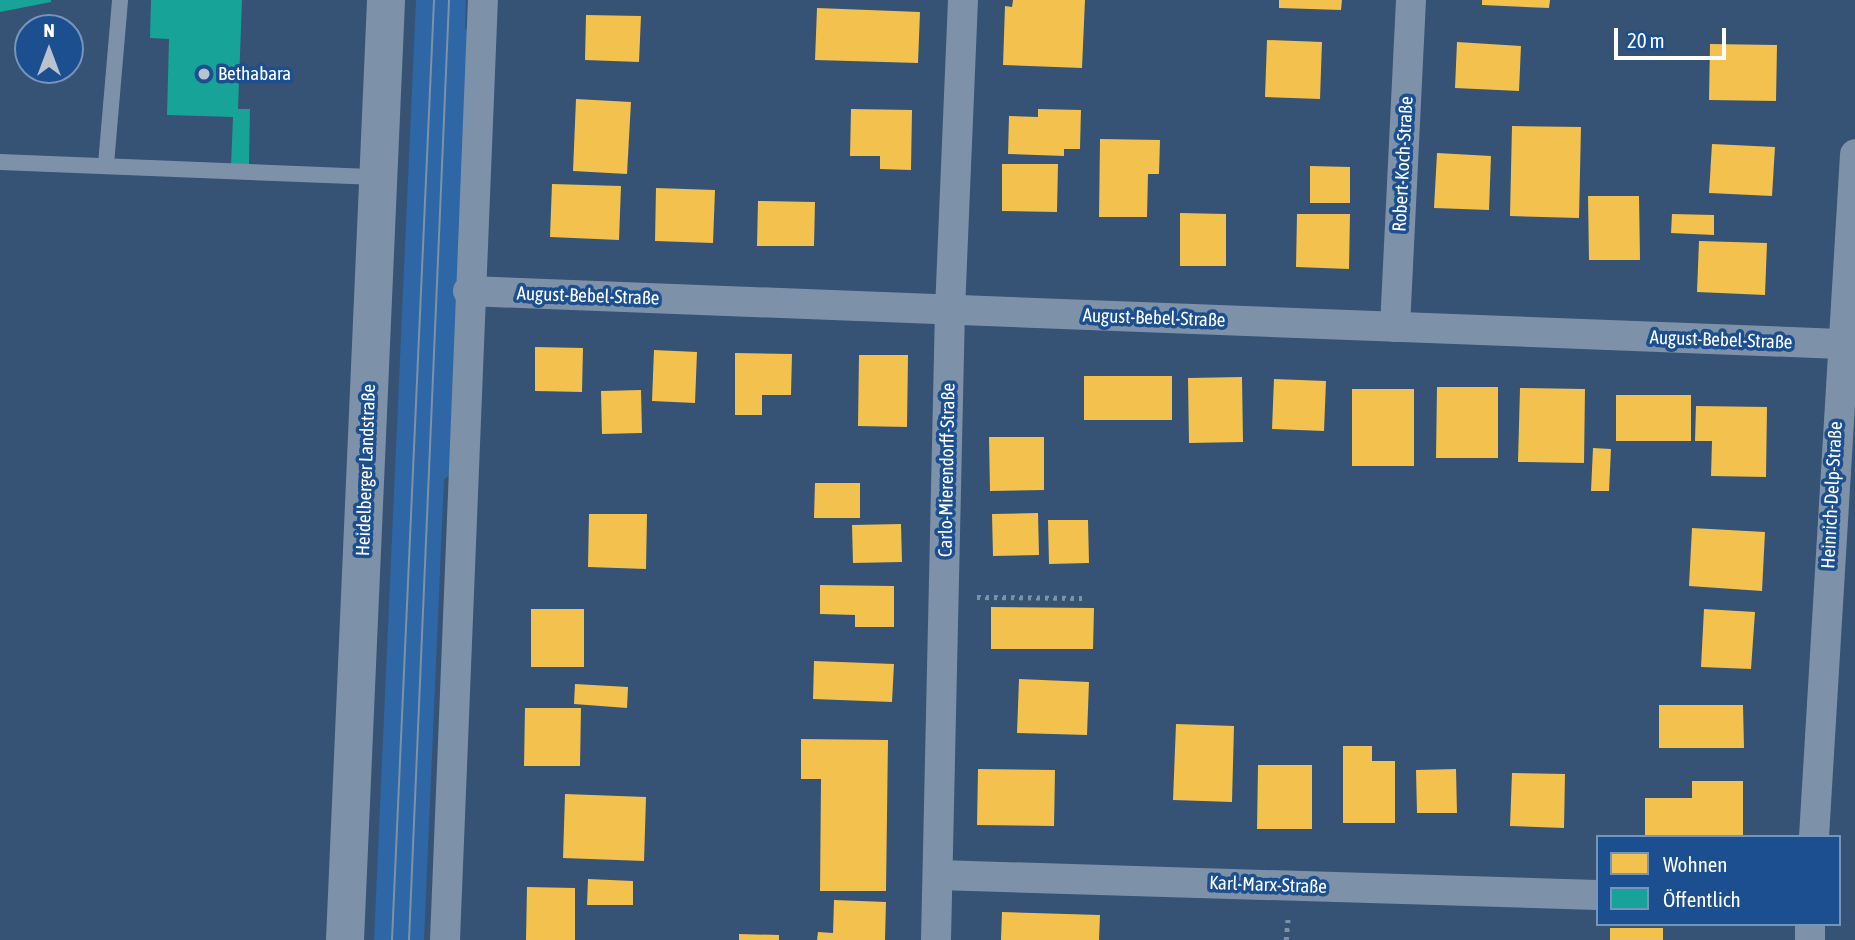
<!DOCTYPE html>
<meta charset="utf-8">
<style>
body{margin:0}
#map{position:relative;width:1855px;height:940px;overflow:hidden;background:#365274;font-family:"Asap Condensed",sans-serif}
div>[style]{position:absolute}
.green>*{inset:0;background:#2f66a5}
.homes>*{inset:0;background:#f2c14e}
.public>*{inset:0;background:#17a398}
.path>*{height:4.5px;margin-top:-2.25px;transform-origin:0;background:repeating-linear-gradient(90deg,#7d92a8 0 3.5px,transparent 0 8.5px)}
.service>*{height:16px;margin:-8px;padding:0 8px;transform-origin:8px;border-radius:8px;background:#7d92a8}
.minor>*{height:30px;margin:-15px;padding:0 15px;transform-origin:15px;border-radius:15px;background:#7d92a8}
.tertiary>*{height:38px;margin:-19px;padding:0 19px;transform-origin:19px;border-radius:19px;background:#7d92a8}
.tram>*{height:2px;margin:-1px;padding:0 1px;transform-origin:1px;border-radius:1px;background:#7e92a7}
.dots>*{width:19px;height:19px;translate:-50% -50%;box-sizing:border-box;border:4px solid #1b4f8f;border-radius:50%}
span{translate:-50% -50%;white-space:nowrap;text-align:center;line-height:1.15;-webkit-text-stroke:7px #1b4f8f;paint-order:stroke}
.poi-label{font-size:19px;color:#fff}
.left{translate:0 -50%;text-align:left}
.street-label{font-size:19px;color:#fff}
.legend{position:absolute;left:1596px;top:835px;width:245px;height:91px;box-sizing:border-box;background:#1b4f8f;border:2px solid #7695bc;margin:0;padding:9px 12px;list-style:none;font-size:21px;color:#fff}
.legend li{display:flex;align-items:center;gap:14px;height:35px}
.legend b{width:35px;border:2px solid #7695bc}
.north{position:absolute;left:14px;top:14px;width:70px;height:70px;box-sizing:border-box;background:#1b4f8f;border:2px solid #7695bc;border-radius:50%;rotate:0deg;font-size:19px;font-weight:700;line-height:28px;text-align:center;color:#fff}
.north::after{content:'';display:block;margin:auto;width:24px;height:32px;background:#b9c2ce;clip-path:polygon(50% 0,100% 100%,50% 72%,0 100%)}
.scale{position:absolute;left:1614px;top:28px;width:112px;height:32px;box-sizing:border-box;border:4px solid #fff;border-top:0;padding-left:9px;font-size:21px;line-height:24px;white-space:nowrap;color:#fff;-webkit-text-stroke:5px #1b4f8f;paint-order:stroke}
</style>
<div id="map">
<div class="green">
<i style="clip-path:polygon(416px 0,466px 0,465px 28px,473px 37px,455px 471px,444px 479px,424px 940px,374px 940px)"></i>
</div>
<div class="homes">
<i style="clip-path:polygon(1013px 0,1085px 0,1082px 68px,1003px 65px,1005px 6px,1012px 7px)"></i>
<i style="clip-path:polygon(1279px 0,1342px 0,1341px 10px,1279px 8px)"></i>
<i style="clip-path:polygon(1482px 0,1550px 0,1549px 8px,1482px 5px)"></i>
<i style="clip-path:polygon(817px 8px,920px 12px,918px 63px,815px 60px)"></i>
<i style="clip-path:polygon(586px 15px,641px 16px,639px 62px,585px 60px)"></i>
<i style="clip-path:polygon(1267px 40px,1322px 42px,1320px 99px,1265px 97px)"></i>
<i style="clip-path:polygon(1457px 42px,1521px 46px,1519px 91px,1455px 88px)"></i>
<i style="clip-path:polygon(1710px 44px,1777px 45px,1776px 101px,1709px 100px)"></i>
<i style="clip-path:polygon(576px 99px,631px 102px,627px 174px,573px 171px)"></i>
<i style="clip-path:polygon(851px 109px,912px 110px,911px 170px,880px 169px,880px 156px,850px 156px)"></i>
<i style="clip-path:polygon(1038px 109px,1081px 110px,1080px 149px,1064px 149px,1064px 156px,1008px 154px,1009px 116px,1038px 117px)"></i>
<i style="clip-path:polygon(1512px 126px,1581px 127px,1579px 218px,1510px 216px)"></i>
<i style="clip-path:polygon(1100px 139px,1160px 140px,1159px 174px,1148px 174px,1147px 217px,1099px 217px)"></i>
<i style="clip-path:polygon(1712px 144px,1775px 147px,1772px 196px,1709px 193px)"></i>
<i style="clip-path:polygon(1437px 153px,1491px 156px,1489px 210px,1434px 208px)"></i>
<i style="clip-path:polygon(1002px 164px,1058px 164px,1057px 212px,1002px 211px)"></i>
<i style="clip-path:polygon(1310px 166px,1350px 167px,1350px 203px,1310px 203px)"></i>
<i style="clip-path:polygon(552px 184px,621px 186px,619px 240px,550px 237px)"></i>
<i style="clip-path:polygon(656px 188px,715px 190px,713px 243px,655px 241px)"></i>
<i style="clip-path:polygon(1588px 196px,1639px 196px,1640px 260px,1589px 260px)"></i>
<i style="clip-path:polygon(758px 201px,815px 202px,814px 246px,757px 246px)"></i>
<i style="clip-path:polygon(1180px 213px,1226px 214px,1226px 266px,1180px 266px)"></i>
<i style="clip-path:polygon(1297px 214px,1350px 214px,1349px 269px,1296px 267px)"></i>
<i style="clip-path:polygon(1672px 214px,1714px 215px,1714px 235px,1671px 233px)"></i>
<i style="clip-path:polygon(1699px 241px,1767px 243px,1765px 295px,1697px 292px)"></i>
<i style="clip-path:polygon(535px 347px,583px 348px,582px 392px,535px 391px)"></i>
<i style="clip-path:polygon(654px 350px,697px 352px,695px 403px,652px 401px)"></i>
<i style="clip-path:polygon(735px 353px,792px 354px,791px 395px,762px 395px,762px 415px,735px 415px)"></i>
<i style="clip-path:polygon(859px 355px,908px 355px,907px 427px,858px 426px)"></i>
<i style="clip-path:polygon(1084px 376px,1172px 376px,1172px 420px,1084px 420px)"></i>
<i style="clip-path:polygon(1242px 377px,1243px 442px,1189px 443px,1188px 378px)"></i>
<i style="clip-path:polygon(1274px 379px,1326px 381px,1324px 431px,1272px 429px)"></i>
<i style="clip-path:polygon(1437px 387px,1498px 387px,1498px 458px,1436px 458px)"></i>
<i style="clip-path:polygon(1520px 388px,1585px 389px,1584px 463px,1518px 462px)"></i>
<i style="clip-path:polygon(1352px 389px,1414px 389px,1414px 466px,1352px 466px)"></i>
<i style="clip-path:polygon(641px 390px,642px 433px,602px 434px,601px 391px)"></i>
<i style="clip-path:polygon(1616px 395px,1691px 395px,1691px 441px,1616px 441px)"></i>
<i style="clip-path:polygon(1696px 406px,1767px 407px,1766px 477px,1711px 476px,1712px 441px,1695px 441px)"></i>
<i style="clip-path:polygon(989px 437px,1044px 437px,1044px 490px,990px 491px)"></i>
<i style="clip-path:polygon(1593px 448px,1611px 449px,1609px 491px,1591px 491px)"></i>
<i style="clip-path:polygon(815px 483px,860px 483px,860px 518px,814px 518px)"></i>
<i style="clip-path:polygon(1038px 513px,1039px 555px,993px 556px,992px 514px)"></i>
<i style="clip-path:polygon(589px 514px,647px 514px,646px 569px,588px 567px)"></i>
<i style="clip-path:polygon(1048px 520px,1088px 520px,1089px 563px,1049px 564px)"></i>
<i style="clip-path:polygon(901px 524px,902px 562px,853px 563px,852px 525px)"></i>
<i style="clip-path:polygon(1692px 528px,1765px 532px,1762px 591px,1689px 586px)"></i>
<i style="clip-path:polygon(820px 585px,894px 586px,894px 627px,855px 627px,855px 615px,820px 614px)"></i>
<i style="clip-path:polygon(991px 607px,1094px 608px,1093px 649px,991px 649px)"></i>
<i style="clip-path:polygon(531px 609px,584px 609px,584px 667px,531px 667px)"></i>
<i style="clip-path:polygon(1704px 609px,1755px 612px,1751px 669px,1701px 667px)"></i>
<i style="clip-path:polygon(814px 661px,894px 664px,892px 702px,813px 699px)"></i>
<i style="clip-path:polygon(1019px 679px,1089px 682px,1087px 735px,1017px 733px)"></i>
<i style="clip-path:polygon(575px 684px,628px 687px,627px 708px,574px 704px)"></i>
<i style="clip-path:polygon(1659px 705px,1743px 705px,1744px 748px,1659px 748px)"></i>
<i style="clip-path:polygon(525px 708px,581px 708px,580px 766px,524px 766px)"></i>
<i style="clip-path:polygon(1176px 724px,1234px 726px,1232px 802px,1173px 800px)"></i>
<i style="clip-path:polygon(801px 739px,888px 740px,886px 891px,820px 891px,821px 779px,801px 779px)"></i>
<i style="clip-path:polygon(1343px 746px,1372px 746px,1372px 761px,1395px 761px,1395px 823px,1343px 823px)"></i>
<i style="clip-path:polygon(1258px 765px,1312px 765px,1312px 829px,1257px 829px)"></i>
<i style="clip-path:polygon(978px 769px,1055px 770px,1054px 826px,977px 825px)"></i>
<i style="clip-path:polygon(1456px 769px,1457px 813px,1417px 813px,1416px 770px)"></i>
<i style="clip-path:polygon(1512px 773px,1565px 774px,1564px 828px,1510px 826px)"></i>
<i style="clip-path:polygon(1692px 781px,1743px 781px,1743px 837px,1645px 837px,1645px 798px,1692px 798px)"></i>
<i style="clip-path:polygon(565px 794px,646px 797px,644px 861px,563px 858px)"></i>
<i style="clip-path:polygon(588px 879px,633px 881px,633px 905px,587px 905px)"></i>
<i style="clip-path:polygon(527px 887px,575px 888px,575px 940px,526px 940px)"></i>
<i style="clip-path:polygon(834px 900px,886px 902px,885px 940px,817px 940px,818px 932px,833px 933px)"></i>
<i style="clip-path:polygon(1002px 912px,1100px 915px,1099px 940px,1001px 940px)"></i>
<i style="clip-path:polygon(1610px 928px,1663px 928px,1663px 940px,1610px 940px)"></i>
<i style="clip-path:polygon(739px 934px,779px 935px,779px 940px,739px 940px)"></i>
</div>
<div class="public">
<i style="clip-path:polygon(0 0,51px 0,51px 2px,0 12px)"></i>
<i style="clip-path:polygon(151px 0,242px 0,238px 109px,250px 109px,249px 165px,231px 165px,233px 117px,167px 115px,169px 39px,150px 38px)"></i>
</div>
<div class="path">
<i style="left:977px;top:597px;width:105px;rotate:0.5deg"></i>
<i style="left:1286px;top:940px;width:22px;rotate:-85deg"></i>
</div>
<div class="service">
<i style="left:0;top:162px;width:377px;rotate:2.3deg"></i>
<i style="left:106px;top:164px;width:165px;rotate:-85.1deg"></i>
</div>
<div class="minor">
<i style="left:468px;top:291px;width:1373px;rotate:2.21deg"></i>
<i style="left:1395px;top:327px;width:327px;rotate:-87.2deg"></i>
<i style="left:1814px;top:837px;width:684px;rotate:-86.56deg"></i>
<i style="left:938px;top:875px;width:660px;rotate:1.74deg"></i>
<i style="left:445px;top:940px;width:941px;rotate:-87.69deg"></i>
<i style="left:936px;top:940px;width:630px;rotate:-88.73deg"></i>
<i style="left:950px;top:310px;width:310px;rotate:-87.6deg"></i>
<i style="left:1810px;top:940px;width:16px;rotate:-90deg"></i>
</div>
<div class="tertiary">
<i style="left:345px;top:940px;width:941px;rotate:-87.5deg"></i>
</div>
<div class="tram">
<i style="left:392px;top:940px;width:941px;rotate:-87.44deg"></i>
<i style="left:409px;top:940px;width:941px;rotate:-87.56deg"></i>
</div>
<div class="dots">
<i style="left:204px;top:74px;background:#b9c2ce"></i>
</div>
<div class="poi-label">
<span class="left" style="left:218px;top:74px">Bethabara</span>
</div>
<div class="street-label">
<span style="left:1403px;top:164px;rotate:-87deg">Robert-Koch-Straße</span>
<span style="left:588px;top:296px;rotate:2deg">August-Bebel-Straße</span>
<span style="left:1154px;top:318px;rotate:2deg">August-Bebel-Straße</span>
<span style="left:1721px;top:340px;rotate:2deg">August-Bebel-Straße</span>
<span style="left:366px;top:470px;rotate:-88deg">Heidelberger Landstraße</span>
<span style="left:947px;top:470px;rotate:-89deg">Carlo-Mierendorff-Straße</span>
<span style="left:1832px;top:495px;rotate:-87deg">Heinrich-Delp-Straße</span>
<span style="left:1268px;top:885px;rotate:2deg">Karl-Marx-Straße</span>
</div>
<ul class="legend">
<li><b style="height:19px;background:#f2c14e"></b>Wohnen</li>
<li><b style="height:19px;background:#17a398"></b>Öffentlich</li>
</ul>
<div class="north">N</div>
<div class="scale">20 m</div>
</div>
